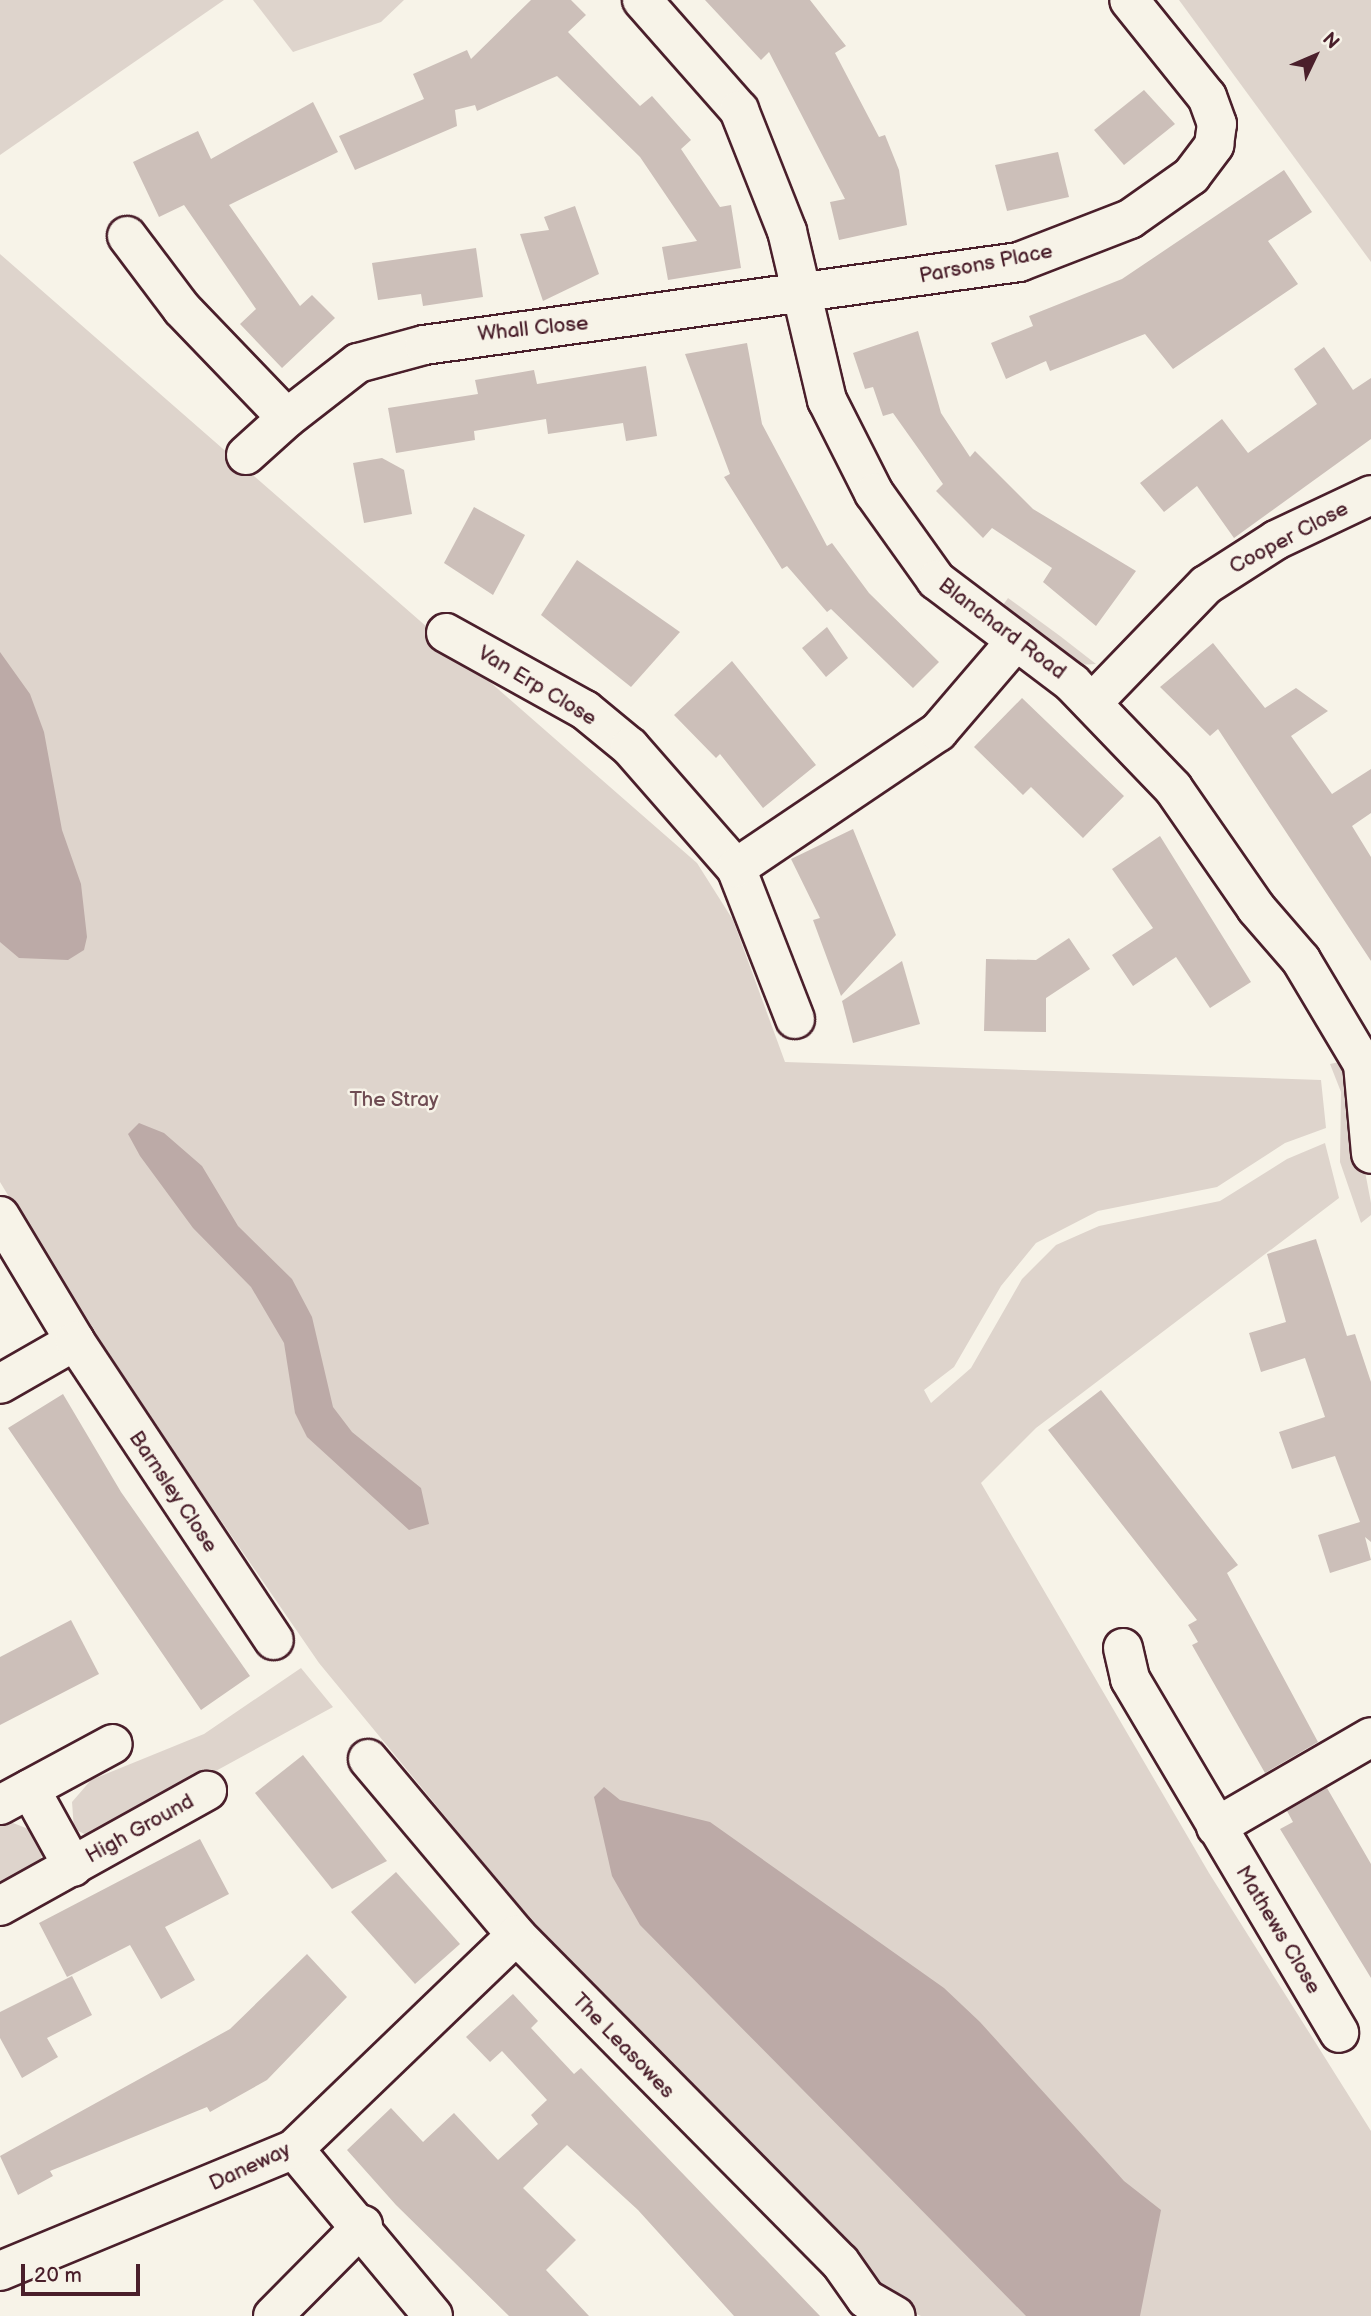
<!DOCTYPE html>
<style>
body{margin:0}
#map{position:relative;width:1371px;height:2316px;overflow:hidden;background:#f7f3e8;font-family:"Balsamiq Sans",sans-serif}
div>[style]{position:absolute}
.green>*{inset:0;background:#ded4cc}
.water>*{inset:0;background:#bcaaa7}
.building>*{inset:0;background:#ccbfb9}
.roads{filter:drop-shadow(2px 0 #4a1f2b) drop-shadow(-2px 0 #4a1f2b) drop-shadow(0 2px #4a1f2b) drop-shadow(0 -2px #4a1f2b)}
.minor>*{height:38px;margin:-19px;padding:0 19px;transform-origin:19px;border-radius:19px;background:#f7f3e8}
span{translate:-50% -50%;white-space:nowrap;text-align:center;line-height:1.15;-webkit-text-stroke:5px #f7f3e8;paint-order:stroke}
.street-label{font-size:21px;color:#4a1f2b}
.park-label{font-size:21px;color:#6f4c53}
.north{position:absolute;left:1280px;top:21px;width:70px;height:70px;-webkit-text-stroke:5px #f7f3e8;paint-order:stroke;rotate:46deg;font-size:19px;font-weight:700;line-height:28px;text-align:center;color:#4a1f2b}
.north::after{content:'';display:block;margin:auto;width:24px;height:32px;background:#4a1f2b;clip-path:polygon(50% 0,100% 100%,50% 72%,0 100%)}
.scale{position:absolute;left:21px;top:2264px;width:119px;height:32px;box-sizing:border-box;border:4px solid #4a1f2b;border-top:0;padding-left:9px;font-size:21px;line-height:24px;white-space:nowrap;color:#4a1f2b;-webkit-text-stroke:5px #f7f3e8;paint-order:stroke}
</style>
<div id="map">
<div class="green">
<i style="clip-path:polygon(0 0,224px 0,0 155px)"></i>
<i style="clip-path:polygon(253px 0,404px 0,381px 22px,293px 52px)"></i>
<i style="clip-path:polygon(1179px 0,1371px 0,1371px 262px)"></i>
<i style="clip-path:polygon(0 254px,697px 863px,733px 920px,785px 1062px,1321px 1080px,1326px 1128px,1285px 1143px,1217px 1187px,1098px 1211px,1036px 1243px,1001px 1286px,954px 1367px,924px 1390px,931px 1403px,971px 1368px,1022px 1279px,1056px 1245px,1099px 1226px,1220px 1201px,1287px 1159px,1325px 1143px,1339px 1198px,1036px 1428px,981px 1483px,1209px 1873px,1371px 2131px,1371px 2316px,921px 2316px,898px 2306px,524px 1912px,319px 1663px,85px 1323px,0 1182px)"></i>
<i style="clip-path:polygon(1008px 598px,1060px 636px,1096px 664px,1078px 665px,1001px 608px)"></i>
<i style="clip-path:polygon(1344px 1061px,1371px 1203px,1371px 1215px,1361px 1223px,1340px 1162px,1341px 1092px,1330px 1064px)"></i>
<i style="clip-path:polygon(301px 1668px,333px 1707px,93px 1838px,74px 1829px,72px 1802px,91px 1780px,204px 1734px)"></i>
<i style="clip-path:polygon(8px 1821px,31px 1830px,43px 1853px,39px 1863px,0 1889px,0 1826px)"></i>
</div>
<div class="water">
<i style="clip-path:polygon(0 652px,30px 694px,44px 732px,62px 830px,81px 884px,87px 937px,84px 950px,68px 960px,19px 958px,0 942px)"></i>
<i style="clip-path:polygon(139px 1123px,164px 1133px,202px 1166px,238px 1226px,292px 1279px,312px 1317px,333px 1407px,352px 1432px,421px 1488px,429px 1524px,409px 1530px,307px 1437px,295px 1413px,284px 1343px,251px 1287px,193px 1228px,140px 1156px,128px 1134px)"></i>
<i style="clip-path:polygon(604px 1787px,620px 1800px,710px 1822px,944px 1988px,980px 2022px,1124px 2181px,1161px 2210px,1140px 2316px,1026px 2316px,640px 1925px,612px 1876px,594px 1797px)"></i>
</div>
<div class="building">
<i style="clip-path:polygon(531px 0,571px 0,586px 15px,568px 32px,640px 106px,652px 96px,691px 140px,681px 149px,720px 207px,731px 205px,741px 268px,668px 280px,662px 247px,697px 241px,640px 157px,557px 76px,477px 111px,475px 105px,455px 110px,457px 126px,355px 170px,339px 136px,424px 99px,413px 74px,467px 50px,471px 59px)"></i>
<i style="clip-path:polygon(705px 0,810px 0,846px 46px,835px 53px,879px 137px,885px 135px,899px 170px,907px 225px,839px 240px,830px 202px,845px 199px,769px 52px,761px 60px)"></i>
<i style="clip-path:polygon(1144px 90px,1175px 124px,1124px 165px,1094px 130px)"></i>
<i style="clip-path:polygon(313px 102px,338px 152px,229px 205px,300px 306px,312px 295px,335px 318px,282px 368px,240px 324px,256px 309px,184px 205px,159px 217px,133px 162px,198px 131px,211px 159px)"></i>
<i style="clip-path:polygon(1058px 152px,1069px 197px,1007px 211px,995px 165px)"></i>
<i style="clip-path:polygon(1284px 170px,1312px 212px,1268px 241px,1298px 284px,1173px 369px,1145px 334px,1050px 371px,1046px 361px,1006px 379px,991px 343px,1033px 326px,1029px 316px,1122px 279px)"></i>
<i style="clip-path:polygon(575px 206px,599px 274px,543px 301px,520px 234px,549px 230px,544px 217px)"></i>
<i style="clip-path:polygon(476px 248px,483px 297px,423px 306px,421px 294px,378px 300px,372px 263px)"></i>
<i style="clip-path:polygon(918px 331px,941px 413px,970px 457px,975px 451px,1033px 509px,1136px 571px,1096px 626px,1043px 582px,1052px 568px,992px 528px,983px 538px,936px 491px,943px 484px,920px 451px,893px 413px,883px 416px,873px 387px,865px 389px,853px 353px)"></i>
<i style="clip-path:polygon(747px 343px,762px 424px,827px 546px,832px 543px,869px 593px,939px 662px,913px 688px,831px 609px,827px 612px,787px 566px,782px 569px,724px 477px,730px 474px,685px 354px)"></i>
<i style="clip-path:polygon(1324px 347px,1353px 390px,1371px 378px,1371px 439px,1234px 538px,1197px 486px,1164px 512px,1140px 483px,1222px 419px,1248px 453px,1317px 404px,1294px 369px)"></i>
<i style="clip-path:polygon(646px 366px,657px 436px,626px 441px,623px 423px,548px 434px,546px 419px,474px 431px,475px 440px,396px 453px,388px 408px,478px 394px,475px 380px,534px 370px,537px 384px)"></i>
<i style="clip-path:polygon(382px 458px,404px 470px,412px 514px,364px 523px,353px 463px)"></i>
<i style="clip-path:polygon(474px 507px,525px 535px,493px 595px,444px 563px)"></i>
<i style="clip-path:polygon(577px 560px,680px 632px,631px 687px,541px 615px)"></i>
<i style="clip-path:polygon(827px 627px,848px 658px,826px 677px,802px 648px)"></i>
<i style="clip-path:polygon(1213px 643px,1265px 708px,1296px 688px,1328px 711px,1291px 736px,1332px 794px,1371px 769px,1371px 813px,1352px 826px,1371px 857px,1371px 961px,1218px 729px,1210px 736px,1160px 687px)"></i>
<i style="clip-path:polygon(732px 661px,816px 765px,763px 808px,720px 754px,716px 758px,674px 715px)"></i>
<i style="clip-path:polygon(1022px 698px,1124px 796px,1083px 838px,1031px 787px,1023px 795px,974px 747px)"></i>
<i style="clip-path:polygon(853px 829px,896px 935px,841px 996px,813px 920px,820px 918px,791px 859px)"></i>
<i style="clip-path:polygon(1160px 836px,1251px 982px,1210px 1008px,1176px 957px,1133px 986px,1112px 955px,1153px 928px,1112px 869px)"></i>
<i style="clip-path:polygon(1069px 938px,1090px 969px,1046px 998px,1046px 1032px,984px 1031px,986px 959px,1036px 960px)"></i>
<i style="clip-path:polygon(902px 961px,920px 1024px,853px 1043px,842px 1001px)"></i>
<i style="clip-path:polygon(1316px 1239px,1347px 1336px,1355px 1334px,1371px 1382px,1371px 1542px,1365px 1537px,1371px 1560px,1330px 1573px,1318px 1535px,1360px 1522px,1335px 1456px,1292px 1469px,1279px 1432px,1325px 1417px,1305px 1358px,1261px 1372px,1249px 1333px,1286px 1322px,1267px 1254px)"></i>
<i style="clip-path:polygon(1101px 1390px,1238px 1565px,1227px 1573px,1318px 1742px,1265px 1773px,1192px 1645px,1198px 1642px,1188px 1625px,1197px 1620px,1048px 1430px)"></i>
<i style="clip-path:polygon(63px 1394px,121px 1492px,250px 1676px,201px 1710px,8px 1428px)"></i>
<i style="clip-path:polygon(71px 1620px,99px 1674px,0 1725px,0 1657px)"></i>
<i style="clip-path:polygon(303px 1755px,387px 1861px,332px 1889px,255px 1793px)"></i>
<i style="clip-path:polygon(1327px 1788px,1371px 1864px,1371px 1978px,1280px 1829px,1293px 1822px,1287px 1811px)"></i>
<i style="clip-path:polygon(200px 1839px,229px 1894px,165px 1927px,195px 1980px,161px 1999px,130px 1945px,67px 1977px,39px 1923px)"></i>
<i style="clip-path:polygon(396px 1872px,460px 1944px,415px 1984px,351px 1912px)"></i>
<i style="clip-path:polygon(307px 1954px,347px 1997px,267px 2080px,210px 2112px,207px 2107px,50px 2171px,53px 2176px,18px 2195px,0 2156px,230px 2029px)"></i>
<i style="clip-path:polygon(72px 1976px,92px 2015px,47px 2038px,58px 2057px,22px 2078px,0 2038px,0 2012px)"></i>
<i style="clip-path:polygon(513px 1994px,538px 2021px,531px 2028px,574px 2074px,581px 2068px,820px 2316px,734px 2316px,638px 2210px,567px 2145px,523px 2188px,576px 2240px,546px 2270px,589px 2316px,509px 2316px,396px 2205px,347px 2150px,391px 2108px,423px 2142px,454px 2113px,498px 2160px,538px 2124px,531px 2115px,547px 2100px,502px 2051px,490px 2062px,466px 2037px)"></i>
</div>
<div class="roads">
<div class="minor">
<i style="left:642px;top:0;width:147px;rotate:48.6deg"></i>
<i style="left:739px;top:110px;width:130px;rotate:68.4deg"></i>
<i style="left:787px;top:231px;width:174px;rotate:76.7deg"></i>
<i style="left:827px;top:400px;width:104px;rotate:63.2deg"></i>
<i style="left:874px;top:493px;width:107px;rotate:54.5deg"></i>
<i style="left:936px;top:580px;width:171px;rotate:37.1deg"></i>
<i style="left:1072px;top:683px;width:146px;rotate:46.1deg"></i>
<i style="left:1173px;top:788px;width:146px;rotate:55.3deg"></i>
<i style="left:1256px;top:908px;width:69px;rotate:49.1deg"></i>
<i style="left:1301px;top:960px;width:121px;rotate:59.2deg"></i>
<i style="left:1363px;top:1064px;width:90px;rotate:84.9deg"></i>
<i style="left:127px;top:236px;width:91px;rotate:53deg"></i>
<i style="left:182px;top:309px;width:151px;rotate:46.1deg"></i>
<i style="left:287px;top:418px;width:90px;rotate:-37.8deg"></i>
<i style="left:358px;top:363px;width:68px;rotate:-15.3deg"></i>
<i style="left:424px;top:345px;width:601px;rotate:-7.94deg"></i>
<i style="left:1019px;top:262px;width:119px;rotate:-21.2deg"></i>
<i style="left:1130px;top:219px;width:75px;rotate:-35.2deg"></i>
<i style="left:1191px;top:176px;width:39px;rotate:-53deg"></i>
<i style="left:1214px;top:145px;width:21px;rotate:-82deg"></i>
<i style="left:1217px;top:124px;width:29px;rotate:-110deg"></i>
<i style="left:1207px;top:97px;width:124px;rotate:-128.8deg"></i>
<i style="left:246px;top:455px;width:55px;rotate:-42.1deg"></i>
<i style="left:446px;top:633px;width:159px;rotate:29deg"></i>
<i style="left:585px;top:710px;width:58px;rotate:39.4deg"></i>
<i style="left:630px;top:747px;width:161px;rotate:48.8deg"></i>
<i style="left:1092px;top:703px;width:164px;rotate:-46deg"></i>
<i style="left:1206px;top:585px;width:83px;rotate:-32.7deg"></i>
<i style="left:1276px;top:540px;width:105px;rotate:-25.3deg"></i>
<i style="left:795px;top:1019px;width:162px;rotate:-111.3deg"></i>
<i style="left:736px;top:868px;width:244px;rotate:-34deg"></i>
<i style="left:938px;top:732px;width:120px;rotate:-49.4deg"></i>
<i style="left:0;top:1216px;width:146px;rotate:59deg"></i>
<i style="left:75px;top:1341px;width:86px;rotate:150.2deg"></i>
<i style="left:75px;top:1341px;width:359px;rotate:56.4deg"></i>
<i style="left:1123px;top:1648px;width:32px;rotate:77deg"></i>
<i style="left:1130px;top:1679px;width:411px;rotate:59.4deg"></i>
<i style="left:368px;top:1759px;width:230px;rotate:49.9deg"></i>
<i style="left:516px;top:1935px;width:460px;rotate:45.3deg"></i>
<i style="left:840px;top:2262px;width:45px;rotate:54.9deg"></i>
<i style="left:866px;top:2299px;width:34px;rotate:30deg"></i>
<i style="left:30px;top:1789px;width:89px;rotate:61.1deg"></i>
<i style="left:0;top:1805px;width:128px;rotate:-28.4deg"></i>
<i style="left:1216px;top:1827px;width:179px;rotate:-30.1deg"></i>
<i style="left:0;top:1906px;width:237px;rotate:-29.1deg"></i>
<i style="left:294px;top:2149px;width:217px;rotate:50.2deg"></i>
<i style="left:0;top:2271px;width:318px;rotate:-22.5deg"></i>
<i style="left:294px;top:2149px;width:308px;rotate:-43.9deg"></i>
<i style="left:273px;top:2316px;width:128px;rotate:-45.3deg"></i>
</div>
</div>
<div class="street-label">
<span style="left:986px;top:264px;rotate:-11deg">Parsons Place</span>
<span style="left:533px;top:329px;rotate:-6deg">Whall Close</span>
<span style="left:1289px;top:538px;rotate:-28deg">Cooper Close</span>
<span style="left:1002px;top:629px;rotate:37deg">Blanchard Road</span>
<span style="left:537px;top:686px;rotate:31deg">Van Erp Close</span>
<span style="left:173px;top:1492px;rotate:56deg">Barnsley Close</span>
<span style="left:140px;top:1829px;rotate:-29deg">High Ground</span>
<span style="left:1278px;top:1930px;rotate:59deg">Mathews Close</span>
<span style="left:623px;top:2046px;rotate:46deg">The Leasowes</span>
<span style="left:250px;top:2167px;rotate:-25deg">Daneway</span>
</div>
<div class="park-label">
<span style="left:394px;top:1100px">The Stray</span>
</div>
<div class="north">N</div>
<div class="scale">20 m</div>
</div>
